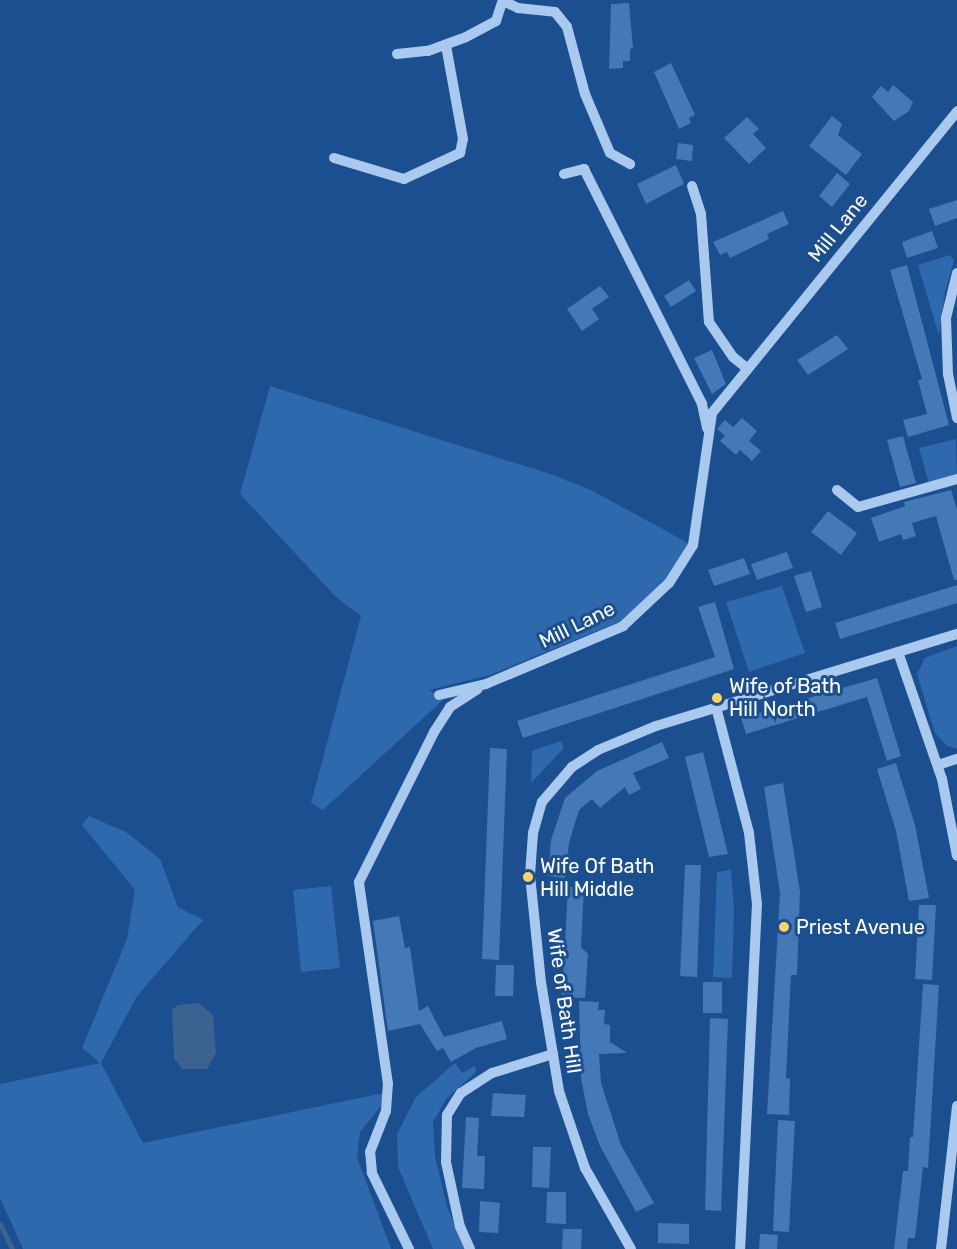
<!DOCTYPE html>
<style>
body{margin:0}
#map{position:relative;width:957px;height:1249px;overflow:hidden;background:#1b4f8f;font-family:Rubik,sans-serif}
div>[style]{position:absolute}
.green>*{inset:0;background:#2e69ad}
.water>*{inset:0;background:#3c6290}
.stream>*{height:5px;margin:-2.5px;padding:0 2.5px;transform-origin:2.5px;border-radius:2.5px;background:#3c6290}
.building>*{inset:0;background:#4478b7}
.minor>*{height:10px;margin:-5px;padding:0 5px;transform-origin:5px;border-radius:5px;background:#a9c9ee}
.dots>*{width:16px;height:16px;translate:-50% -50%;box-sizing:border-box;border:3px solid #1b4f8f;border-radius:50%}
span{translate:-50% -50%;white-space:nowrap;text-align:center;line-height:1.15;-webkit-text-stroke:6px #1b4f8f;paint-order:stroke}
.street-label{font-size:20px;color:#fff}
.poi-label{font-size:20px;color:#fff}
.left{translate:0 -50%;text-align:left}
</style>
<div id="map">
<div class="green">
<i style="clip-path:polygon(950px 255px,954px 260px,945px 292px,939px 336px,918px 265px)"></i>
<i style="clip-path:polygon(270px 386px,550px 474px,591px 490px,688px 543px,667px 580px,619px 622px,490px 675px,429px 690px,444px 699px,323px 810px,311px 803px,361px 616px,336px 597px,240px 494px)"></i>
<i style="clip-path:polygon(956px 439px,957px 476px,929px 484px,919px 448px)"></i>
<i style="clip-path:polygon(782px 586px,805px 653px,749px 672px,726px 602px)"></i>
<i style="clip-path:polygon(957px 646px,957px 749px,947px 746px,935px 733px,917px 674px,925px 658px)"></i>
<i style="clip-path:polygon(561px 741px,564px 748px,531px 783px,532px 751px)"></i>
<i style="clip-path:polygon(89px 816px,126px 832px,160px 859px,178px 907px,203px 920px,137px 996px,101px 1063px,143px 1143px,393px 1091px,360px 1132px,357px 1157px,391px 1249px,23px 1249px,0 1198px,0 1084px,100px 1063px,82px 1048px,127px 939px,135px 890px,82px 825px)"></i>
<i style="clip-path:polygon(731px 870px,734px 911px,732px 978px,713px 977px,717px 872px)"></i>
<i style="clip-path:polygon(331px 886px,340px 968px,301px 972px,293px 890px)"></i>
<i style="clip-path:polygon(455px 1063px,462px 1073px,475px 1066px,476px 1072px,447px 1098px,433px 1122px,435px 1156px,447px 1207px,466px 1249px,433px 1249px,398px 1167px,397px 1134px,416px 1097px)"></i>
</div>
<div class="water">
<i style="clip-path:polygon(199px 1003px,213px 1015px,216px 1053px,207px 1069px,182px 1069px,174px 1058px,172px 1010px,178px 1005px)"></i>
</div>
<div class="stream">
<i style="left:0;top:1224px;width:28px;rotate:64deg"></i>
</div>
<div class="building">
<i style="clip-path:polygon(629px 3px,633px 48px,630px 49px,630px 61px,623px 61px,623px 68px,609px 69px,611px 4px)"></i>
<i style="clip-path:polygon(671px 63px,695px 115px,689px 118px,691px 123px,679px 129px,654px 72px)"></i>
<i style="clip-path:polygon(893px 85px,913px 102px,909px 111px,894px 121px,872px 97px,881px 86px,888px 92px)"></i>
<i style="clip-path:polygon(832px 116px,842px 124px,838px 135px,862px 154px,846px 175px,809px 146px)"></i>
<i style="clip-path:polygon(747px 117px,759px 129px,753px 134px,766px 148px,749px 164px,724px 138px)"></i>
<i style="clip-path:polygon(678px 143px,693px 145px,692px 161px,676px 159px)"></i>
<i style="clip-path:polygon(676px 165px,684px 184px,646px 204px,637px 184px)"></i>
<i style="clip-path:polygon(837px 173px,850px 184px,832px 207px,819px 196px)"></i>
<i style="clip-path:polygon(957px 200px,957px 218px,935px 226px,929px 209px)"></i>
<i style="clip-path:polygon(783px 211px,789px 224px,767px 234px,769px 239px,730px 258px,727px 252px,720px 255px,713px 242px)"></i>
<i style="clip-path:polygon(932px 231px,938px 248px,907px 258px,902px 242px)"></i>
<i style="clip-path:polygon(907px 265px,949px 425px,908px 437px,903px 420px,927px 414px,918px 380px,922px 379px,890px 270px)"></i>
<i style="clip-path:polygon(689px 280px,696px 291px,671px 307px,664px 296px)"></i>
<i style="clip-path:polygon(600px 286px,609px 297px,592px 309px,599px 319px,582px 331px,567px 309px)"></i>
<i style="clip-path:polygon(837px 335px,848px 349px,808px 375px,797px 360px)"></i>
<i style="clip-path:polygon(712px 350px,726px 384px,712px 394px,694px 358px)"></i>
<i style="clip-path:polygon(742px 418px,757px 431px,749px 441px,761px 451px,752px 461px,740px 450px,736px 455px,720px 441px,725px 436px,717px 429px,725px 420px,733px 427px)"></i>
<i style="clip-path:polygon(903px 436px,916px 483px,900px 487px,887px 440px)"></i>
<i style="clip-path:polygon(951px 490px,957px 509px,957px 580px,954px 580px,936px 516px,912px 523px,916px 536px,903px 540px,901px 534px,879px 542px,871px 518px,905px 506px,904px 502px)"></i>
<i style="clip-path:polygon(828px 511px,857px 533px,841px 555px,811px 532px)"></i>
<i style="clip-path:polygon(787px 552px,793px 568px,757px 580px,751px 564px)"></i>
<i style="clip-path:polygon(744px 558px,750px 574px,714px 586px,708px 570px)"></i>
<i style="clip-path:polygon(811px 571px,822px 607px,806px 612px,794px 576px)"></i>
<i style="clip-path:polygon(957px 585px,957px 603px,840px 639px,835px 623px)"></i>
<i style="clip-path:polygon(715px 602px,734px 669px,523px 738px,517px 721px,715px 657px,698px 607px)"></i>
<i style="clip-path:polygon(877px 678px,901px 756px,887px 761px,867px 697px,746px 734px,741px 718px)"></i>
<i style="clip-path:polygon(662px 742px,669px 758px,633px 773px,641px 789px,629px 795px,625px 787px,600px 808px,592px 799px,579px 810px,569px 843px,565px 878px,548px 876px,551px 840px,565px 798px,597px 771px)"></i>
<i style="clip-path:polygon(490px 748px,507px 749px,499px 960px,482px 959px)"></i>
<i style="clip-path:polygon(703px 752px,728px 854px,709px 857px,685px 757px)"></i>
<i style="clip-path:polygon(896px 763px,915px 825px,929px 898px,909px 901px,896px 831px,877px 769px)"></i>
<i style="clip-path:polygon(783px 783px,800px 892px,797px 975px,791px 975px,786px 1078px,790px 1079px,789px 1115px,767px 1114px,780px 893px,764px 787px)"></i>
<i style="clip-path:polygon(685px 865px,701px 865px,697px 977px,680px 976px)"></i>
<i style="clip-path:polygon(568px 887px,584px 887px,581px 947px,588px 954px,585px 998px,562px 997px)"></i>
<i style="clip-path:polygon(919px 905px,936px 905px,932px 980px,915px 979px)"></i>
<i style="clip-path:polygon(399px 916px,405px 948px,410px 947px,419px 1011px,428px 1006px,444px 1037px,502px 1021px,507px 1039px,476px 1048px,451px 1062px,443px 1048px,437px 1051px,420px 1024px,388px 1031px,373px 921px)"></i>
<i style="clip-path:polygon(496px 965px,514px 965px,513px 996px,495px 996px)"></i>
<i style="clip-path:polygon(703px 982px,722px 982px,722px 1013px,703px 1013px)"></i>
<i style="clip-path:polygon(923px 984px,939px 985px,928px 1168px,923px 1167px,915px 1238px,908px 1238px,907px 1249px,894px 1249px,903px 1171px,908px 1171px,910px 1137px,913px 1137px)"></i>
<i style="clip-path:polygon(579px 1001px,599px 1002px,598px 1010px,605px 1010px,604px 1024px,610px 1025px,610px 1042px,627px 1053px,599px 1054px,601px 1083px,621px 1145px,654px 1203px,636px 1212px,600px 1146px,588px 1114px,581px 1078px)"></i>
<i style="clip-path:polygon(710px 1018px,728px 1019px,721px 1211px,705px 1210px)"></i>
<i style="clip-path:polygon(493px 1093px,526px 1095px,524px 1117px,491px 1116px)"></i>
<i style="clip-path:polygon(466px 1117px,479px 1118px,477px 1156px,485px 1156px,484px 1189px,462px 1188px)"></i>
<i style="clip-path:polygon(778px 1120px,795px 1121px,789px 1232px,773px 1231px)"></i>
<i style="clip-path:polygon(533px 1147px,551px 1147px,549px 1188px,532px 1187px)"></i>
<i style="clip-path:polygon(547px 1192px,566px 1192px,566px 1224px,546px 1223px)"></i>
<i style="clip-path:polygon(480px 1201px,500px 1203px,498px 1233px,479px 1232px)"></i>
<i style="clip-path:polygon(658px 1223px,689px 1224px,689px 1244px,658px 1243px)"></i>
<i style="clip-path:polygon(563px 1229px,582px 1229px,581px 1249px,562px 1249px)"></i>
<i style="clip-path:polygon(760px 1234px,778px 1235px,777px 1249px,759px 1249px)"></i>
</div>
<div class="minor">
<i style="left:503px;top:1px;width:17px;rotate:25deg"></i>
<i style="left:518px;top:8px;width:37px;rotate:6deg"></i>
<i style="left:555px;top:12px;width:19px;rotate:51deg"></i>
<i style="left:567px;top:27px;width:69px;rotate:75deg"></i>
<i style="left:585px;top:94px;width:64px;rotate:67deg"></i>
<i style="left:610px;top:153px;width:23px;rotate:29deg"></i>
<i style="left:397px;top:54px;width:31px;rotate:-6deg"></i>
<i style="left:428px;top:51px;width:40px;rotate:-20.2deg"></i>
<i style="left:466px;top:37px;width:34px;rotate:-28deg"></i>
<i style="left:496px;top:21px;width:22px;rotate:-72deg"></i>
<i style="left:334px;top:158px;width:73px;rotate:16.7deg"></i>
<i style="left:404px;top:179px;width:62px;rotate:-24.9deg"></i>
<i style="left:460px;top:153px;width:14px;rotate:-78deg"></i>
<i style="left:463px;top:139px;width:96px;rotate:-100.3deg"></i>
<i style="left:564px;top:174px;width:21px;rotate:-14deg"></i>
<i style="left:584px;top:169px;width:263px;rotate:63.3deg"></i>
<i style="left:702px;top:404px;width:25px;rotate:78deg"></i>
<i style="left:692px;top:186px;width:29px;rotate:72deg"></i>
<i style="left:701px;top:214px;width:108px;rotate:85.8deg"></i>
<i style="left:709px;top:322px;width:42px;rotate:55.6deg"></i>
<i style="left:733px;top:357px;width:19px;rotate:39deg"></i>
<i style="left:957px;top:273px;width:46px;rotate:103.7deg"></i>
<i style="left:946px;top:318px;width:56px;rotate:88deg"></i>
<i style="left:948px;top:374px;width:45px;rotate:78.4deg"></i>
<i style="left:837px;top:490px;width:27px;rotate:39deg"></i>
<i style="left:858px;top:507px;width:103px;rotate:-15.8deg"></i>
<i style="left:898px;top:652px;width:134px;rotate:70.9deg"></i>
<i style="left:942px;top:779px;width:78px;rotate:79deg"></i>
<i style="left:439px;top:695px;width:48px;rotate:-13.2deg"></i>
<i style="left:486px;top:684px;width:149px;rotate:-22.9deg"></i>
<i style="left:623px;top:626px;width:63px;rotate:-43.1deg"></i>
<i style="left:669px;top:583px;width:45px;rotate:-57.7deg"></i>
<i style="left:693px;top:545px;width:133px;rotate:-81.8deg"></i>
<i style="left:712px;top:413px;width:389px;rotate:-50.9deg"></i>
<i style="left:716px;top:707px;width:130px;rotate:75.3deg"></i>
<i style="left:749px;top:833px;width:71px;rotate:83.6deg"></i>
<i style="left:757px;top:904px;width:345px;rotate:92.8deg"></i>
<i style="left:938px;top:765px;width:20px;rotate:-18deg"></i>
<i style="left:409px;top:1249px;width:85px;rotate:-116deg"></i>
<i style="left:372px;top:1173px;width:21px;rotate:-95deg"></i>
<i style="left:370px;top:1152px;width:44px;rotate:-68.7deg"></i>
<i style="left:386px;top:1111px;width:27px;rotate:-86deg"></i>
<i style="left:388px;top:1084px;width:204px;rotate:-98.2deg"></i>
<i style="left:359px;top:882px;width:168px;rotate:-63.4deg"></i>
<i style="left:434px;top:732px;width:30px;rotate:-57deg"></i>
<i style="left:450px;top:707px;width:33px;rotate:-33deg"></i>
<i style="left:470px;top:1249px;width:24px;rotate:-114deg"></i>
<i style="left:460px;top:1227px;width:66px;rotate:-102.2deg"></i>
<i style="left:446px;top:1162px;width:47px;rotate:-88.8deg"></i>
<i style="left:447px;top:1115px;width:26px;rotate:-58deg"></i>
<i style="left:461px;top:1093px;width:37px;rotate:-33deg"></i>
<i style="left:492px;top:1073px;width:64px;rotate:-17.3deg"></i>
<i style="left:631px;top:1249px;width:93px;rotate:-119.6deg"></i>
<i style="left:585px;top:1168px;width:81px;rotate:-108.7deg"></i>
<i style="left:559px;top:1091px;width:110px;rotate:-99.4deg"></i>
<i style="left:541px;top:982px;width:108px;rotate:-95.9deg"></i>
<i style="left:530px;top:875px;width:42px;rotate:-85.9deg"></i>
<i style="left:533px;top:833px;width:32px;rotate:-74deg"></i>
<i style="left:542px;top:802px;width:46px;rotate:-49.4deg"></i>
<i style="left:572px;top:767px;width:31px;rotate:-33deg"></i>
<i style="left:598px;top:750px;width:63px;rotate:-22.5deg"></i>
<i style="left:656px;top:726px;width:315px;rotate:-17deg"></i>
<i style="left:941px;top:1249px;width:144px;rotate:-83.6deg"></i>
</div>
<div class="dots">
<i style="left:717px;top:698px;background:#ffd166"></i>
<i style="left:528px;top:877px;background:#ffd166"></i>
<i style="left:784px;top:927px;background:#ffd166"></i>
</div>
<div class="street-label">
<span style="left:838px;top:228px;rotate:-51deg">Mill Lane</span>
<span style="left:577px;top:625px;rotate:-26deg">Mill Lane</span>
<span style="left:564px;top:1001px;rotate:82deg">Wife of Bath Hill</span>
</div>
<div class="poi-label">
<span class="left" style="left:729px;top:698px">Wife of Bath<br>Hill North</span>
<span class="left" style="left:540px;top:878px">Wife Of Bath<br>Hill Middle</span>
<span class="left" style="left:796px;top:927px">Priest Avenue</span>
</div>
</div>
